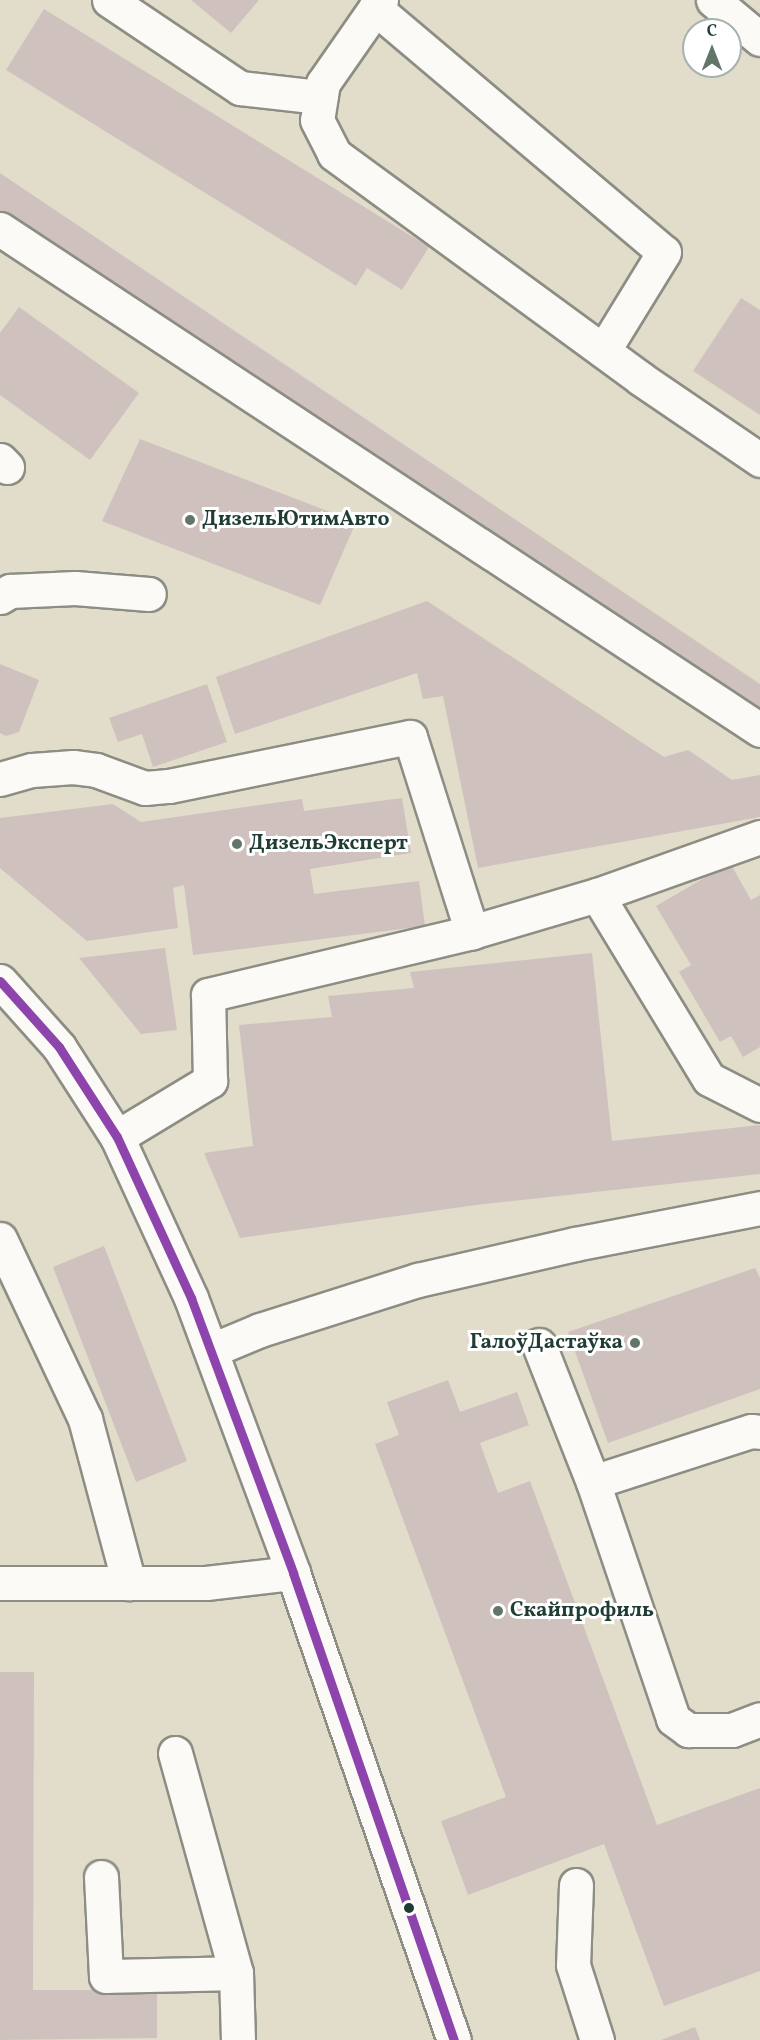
<!DOCTYPE html>
<meta charset="utf-8">
<style>
body{margin:0}
#map{position:relative;width:760px;height:2040px;overflow:hidden;background:#e2dcca;font-family:Vollkorn,serif}
div>[style]{position:absolute}
.building>*{inset:0;background:#cfc2be}
.roads{filter:drop-shadow(2px 0 #8c8e83) drop-shadow(-2px 0 #8c8e83) drop-shadow(0 2px #8c8e83) drop-shadow(0 -2px #8c8e83)}
.minor>*{height:33px;margin:-16.5px;padding:0 16.5px;transform-origin:16.5px;border-radius:16.5px;background:#fbfaf7}
.bus-1>*{height:9px;margin:-4.5px;padding:0 4.5px;transform-origin:4.5px;border-radius:4.5px;background:#8e44ad}
.dots>*{width:16px;height:16px;translate:-50% -50%;box-sizing:border-box;border:3px solid #fff;border-radius:50%}
span{translate:-50% -50%;white-space:nowrap;text-align:center;line-height:1.15;-webkit-text-stroke:6px #fff;paint-order:stroke}
.poi-label{font-size:21px;color:#1f3d34;font-weight:700}
.left{translate:0 -50%;text-align:left}
.right{translate:-100% -50%;text-align:right}
.north{position:absolute;left:682px;top:18px;width:60px;height:60px;box-sizing:border-box;background:#fff;border:2px solid #a5b1ae;border-radius:50%;rotate:0deg;font-size:16px;font-weight:700;line-height:24px;text-align:center;color:#1f3d34}
.north::after{content:'';display:block;margin:auto;width:21px;height:27px;background:#637568;clip-path:polygon(50% 0,100% 100%,50% 72%,0 100%)}
</style>
<div id="map">
<div class="building">
<i style="clip-path:polygon(191px 0,259px 0,231px 33px)"></i>
<i style="clip-path:polygon(44px 9px,429px 247px,402px 290px,367px 268px,356px 286px,6px 70px)"></i>
<i style="clip-path:polygon(0 173px,760px 684px,760px 721px,0 219px)"></i>
<i style="clip-path:polygon(741px 298px,760px 310px,760px 415px,693px 371px)"></i>
<i style="clip-path:polygon(19px 307px,139px 393px,90px 460px,0 395px,0 333px)"></i>
<i style="clip-path:polygon(140px 439px,356px 522px,320px 605px,102px 521px)"></i>
<i style="clip-path:polygon(427px 601px,664px 757px,688px 750px,732px 780px,760px 775px,760px 817px,478px 868px,443px 696px,423px 699px,417px 673px,235px 734px,216px 677px)"></i>
<i style="clip-path:polygon(0 664px,39px 680px,19px 732px,6px 736px,0 733px)"></i>
<i style="clip-path:polygon(207px 684px,227px 742px,153px 767px,142px 734px,118px 742px,109px 718px)"></i>
<i style="clip-path:polygon(402px 798px,411px 853px,310px 869px,314px 894px,419px 881px,425px 926px,193px 955px,184px 885px,173px 888px,178px 928px,87px 941px,0 868px,0 818px,113px 804px,141px 822px,302px 799px,304px 811px)"></i>
<i style="clip-path:polygon(730px 863px,751px 900px,760px 895px,760px 1047px,743px 1057px,731px 1036px,720px 1042px,679px 972px,691px 965px,656px 906px)"></i>
<i style="clip-path:polygon(165px 948px,177px 1030px,141px 1034px,79px 958px)"></i>
<i style="clip-path:polygon(592px 953px,612px 1141px,760px 1125px,760px 1174px,476px 1205px,240px 1238px,204px 1153px,253px 1146px,239px 1025px,332px 1017px,328px 996px,414px 988px,410px 972px)"></i>
<i style="clip-path:polygon(104px 1246px,187px 1461px,136px 1482px,53px 1267px)"></i>
<i style="clip-path:polygon(755px 1268px,760px 1278px,760px 1389px,608px 1443px,568px 1332px)"></i>
<i style="clip-path:polygon(448px 1380px,460px 1412px,517px 1392px,529px 1425px,480px 1443px,498px 1493px,530px 1481px,657px 1825px,760px 1788px,760px 1971px,664px 2006px,604px 1844px,468px 1895px,441px 1821px,506px 1797px,375px 1444px,399px 1435px,387px 1402px)"></i>
<i style="clip-path:polygon(0 1672px,34px 1672px,33px 1990px,157px 1990px,157px 2038px,0 2040px)"></i>
<i style="clip-path:polygon(695px 2027px,700px 2040px,661px 2040px)"></i>
</div>
<div class="roads">
<div class="minor">
<i style="left:109px;top:0;width:158px;rotate:33.9deg"></i>
<i style="left:240px;top:88px;width:81px;rotate:6.4deg"></i>
<i style="left:381px;top:0;width:101px;rotate:124.9deg"></i>
<i style="left:323px;top:83px;width:37px;rotate:99deg"></i>
<i style="left:317px;top:120px;width:38px;rotate:63deg"></i>
<i style="left:334px;top:154px;width:381px;rotate:36.2deg"></i>
<i style="left:641px;top:379px;width:144px;rotate:34.2deg"></i>
<i style="left:713px;top:0;width:61px;rotate:39.7deg"></i>
<i style="left:375px;top:8px;width:378px;rotate:40.2deg"></i>
<i style="left:664px;top:252px;width:116px;rotate:121.6deg"></i>
<i style="left:0;top:229px;width:910px;rotate:33.39deg"></i>
<i style="left:0;top:460px;width:10px;rotate:45deg"></i>
<i style="left:0;top:597px;width:12px;rotate:-31deg"></i>
<i style="left:10px;top:591px;width:65px;rotate:-2.6deg"></i>
<i style="left:75px;top:588px;width:74px;rotate:4.6deg"></i>
<i style="left:0;top:779px;width:33px;rotate:-16deg"></i>
<i style="left:32px;top:770px;width:41px;rotate:-4.2deg"></i>
<i style="left:73px;top:767px;width:23px;rotate:7deg"></i>
<i style="left:96px;top:770px;width:52px;rotate:20.2deg"></i>
<i style="left:145px;top:788px;width:24px;rotate:-5deg"></i>
<i style="left:169px;top:786px;width:246px;rotate:-11.5deg"></i>
<i style="left:410px;top:737px;width:205px;rotate:72.4deg"></i>
<i style="left:472px;top:932px;width:130px;rotate:-16.5deg"></i>
<i style="left:597px;top:895px;width:173px;rotate:-19.6deg"></i>
<i style="left:597px;top:895px;width:215px;rotate:58.7deg"></i>
<i style="left:709px;top:1079px;width:57px;rotate:27deg"></i>
<i style="left:0;top:981px;width:89px;rotate:48.2deg"></i>
<i style="left:59px;top:1047px;width:107px;rotate:57.2deg"></i>
<i style="left:117px;top:1137px;width:177px;rotate:65.3deg"></i>
<i style="left:191px;top:1298px;width:293px;rotate:69.6deg"></i>
<i style="left:293px;top:1573px;width:494px;rotate:71deg"></i>
<i style="left:117px;top:1137px;width:109px;rotate:-31.1deg"></i>
<i style="left:210px;top:1081px;width:86px;rotate:-91.3deg"></i>
<i style="left:208px;top:995px;width:271px;rotate:-13.4deg"></i>
<i style="left:0;top:1239px;width:199px;rotate:64.7deg"></i>
<i style="left:85px;top:1419px;width:170px;rotate:75deg"></i>
<i style="left:539px;top:1345px;width:147px;rotate:68.5deg"></i>
<i style="left:593px;top:1482px;width:250px;rotate:71.3deg"></i>
<i style="left:673px;top:1719px;width:19px;rotate:36deg"></i>
<i style="left:688px;top:1730px;width:44px"></i>
<i style="left:732px;top:1730px;width:30px;rotate:-21deg"></i>
<i style="left:212px;top:1350px;width:52px;rotate:-22.6deg"></i>
<i style="left:260px;top:1330px;width:166px;rotate:-17.6deg"></i>
<i style="left:418px;top:1280px;width:161px;rotate:-12.9deg"></i>
<i style="left:575px;top:1244px;width:188px;rotate:-11deg"></i>
<i style="left:593px;top:1482px;width:166px;rotate:-17.9deg"></i>
<i style="left:751px;top:1431px;width:9px;rotate:6deg"></i>
<i style="left:0;top:1583px;width:206px"></i>
<i style="left:206px;top:1583px;width:88px;rotate:-6.6deg"></i>
<i style="left:175px;top:1753px;width:228px;rotate:74.5deg"></i>
<i style="left:236px;top:1973px;width:67px;rotate:88.3deg"></i>
<i style="left:101px;top:1877px;width:99px;rotate:87.1deg"></i>
<i style="left:106px;top:1976px;width:130px;rotate:-1.3deg"></i>
<i style="left:576px;top:1885px;width:80px;rotate:92.1deg"></i>
<i style="left:573px;top:1965px;width:79px;rotate:72.3deg"></i>
</div>
</div>
<div class="bus-1">
<i style="left:0;top:981px;width:89px;rotate:48.2deg"></i>
<i style="left:59px;top:1047px;width:107px;rotate:57.2deg"></i>
<i style="left:117px;top:1137px;width:177px;rotate:65.3deg"></i>
<i style="left:191px;top:1298px;width:293px;rotate:69.6deg"></i>
<i style="left:293px;top:1573px;width:494px;rotate:71deg"></i>
</div>
<div class="dots">
<i style="left:190px;top:520px;background:#637568"></i>
<i style="left:237px;top:844px;background:#637568"></i>
<i style="left:635px;top:1343px;background:#637568"></i>
<i style="left:498px;top:1611px;background:#637568"></i>
<i style="left:409px;top:1908px;background:#1f3d34"></i>
</div>
<div class="poi-label">
<span class="left" style="left:202px;top:520px">ДизельЮтимАвто</span>
<span class="left" style="left:249px;top:844px">ДизельЭксперт</span>
<span class="right" style="left:623px;top:1343px">ГалоўДастаўка</span>
<span class="left" style="left:510px;top:1611px">Скайпрофиль</span>
</div>
<div class="north">С</div>
</div>
